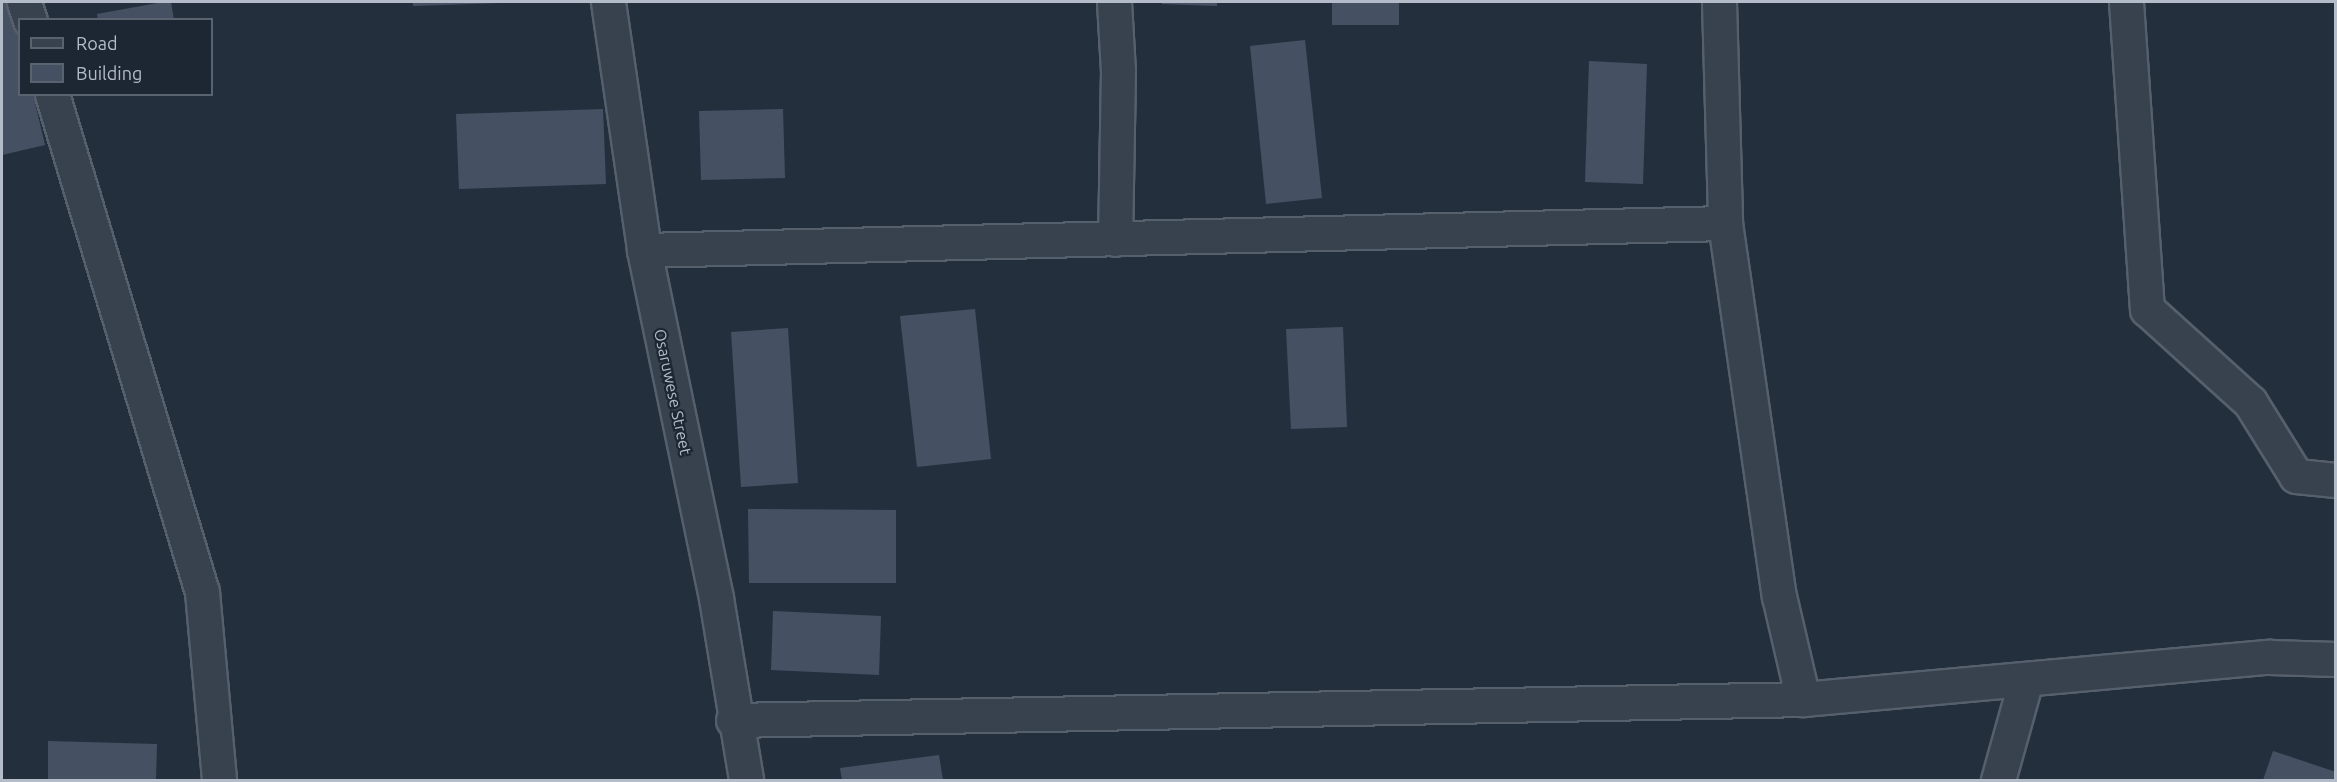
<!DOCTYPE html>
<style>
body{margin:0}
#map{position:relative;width:2337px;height:782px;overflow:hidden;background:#242f3e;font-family:Ubuntu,sans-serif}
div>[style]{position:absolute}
.building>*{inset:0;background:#455162}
.roads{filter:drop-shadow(2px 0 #565f6c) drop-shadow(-2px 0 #565f6c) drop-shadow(0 2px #565f6c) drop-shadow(0 -2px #565f6c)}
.minor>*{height:33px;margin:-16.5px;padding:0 16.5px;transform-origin:16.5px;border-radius:16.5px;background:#38414e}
span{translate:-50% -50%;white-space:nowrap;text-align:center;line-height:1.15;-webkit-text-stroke:4.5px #1d2633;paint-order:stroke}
.street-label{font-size:16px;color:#b4bcc9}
.frame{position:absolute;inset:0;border:3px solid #b4bcc9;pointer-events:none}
.legend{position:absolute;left:18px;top:18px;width:195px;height:78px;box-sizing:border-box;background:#1d2633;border:2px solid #59626f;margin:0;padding:8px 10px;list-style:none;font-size:18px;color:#b4bcc9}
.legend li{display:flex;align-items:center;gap:12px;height:30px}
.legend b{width:30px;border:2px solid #59626f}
</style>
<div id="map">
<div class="building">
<i style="clip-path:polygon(11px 2px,20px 39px,20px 94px,33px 94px,45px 145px,2px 155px,2px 3px)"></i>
<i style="clip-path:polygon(163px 2px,171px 2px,174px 20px,98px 20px,97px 14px)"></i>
<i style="clip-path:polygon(413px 2px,501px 2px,501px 3px,413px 6px)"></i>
<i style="clip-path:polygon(1162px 2px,1217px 2px,1217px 6px,1162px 4px)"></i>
<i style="clip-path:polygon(1332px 2px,1399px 2px,1399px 25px,1332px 25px)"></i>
<i style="clip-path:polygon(1305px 40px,1322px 198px,1266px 204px,1250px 46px)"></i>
<i style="clip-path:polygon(1589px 61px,1647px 64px,1643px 184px,1585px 182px)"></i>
<i style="clip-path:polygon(603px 109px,606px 184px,459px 189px,456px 114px)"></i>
<i style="clip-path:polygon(783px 109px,785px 178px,701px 180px,699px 111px)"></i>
<i style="clip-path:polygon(975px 309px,991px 459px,917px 467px,900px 316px)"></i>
<i style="clip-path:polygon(1343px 327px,1347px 427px,1291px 429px,1286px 329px)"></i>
<i style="clip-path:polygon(788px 328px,798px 483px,741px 487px,731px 332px)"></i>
<i style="clip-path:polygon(748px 509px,896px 510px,896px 583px,749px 583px)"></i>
<i style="clip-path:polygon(773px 611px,881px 616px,879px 675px,771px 670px)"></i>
<i style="clip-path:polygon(48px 741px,157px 744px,156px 780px,48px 780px)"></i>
<i style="clip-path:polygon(2273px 751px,2336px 772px,2336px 780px,2263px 780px)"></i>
<i style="clip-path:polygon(939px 755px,943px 780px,842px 780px,840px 768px)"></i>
</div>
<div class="roads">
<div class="minor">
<i style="left:24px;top:2px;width:19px;rotate:72deg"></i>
<i style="left:608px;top:2px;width:251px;rotate:81.7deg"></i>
<i style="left:644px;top:250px;width:355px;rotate:78.3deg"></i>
<i style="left:716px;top:598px;width:184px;rotate:80.6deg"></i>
<i style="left:1114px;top:2px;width:69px;rotate:86.7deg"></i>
<i style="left:1118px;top:71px;width:168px;rotate:91deg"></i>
<i style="left:1719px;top:2px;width:221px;rotate:88.4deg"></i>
<i style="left:1725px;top:223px;width:377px;rotate:81.8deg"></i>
<i style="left:1779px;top:596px;width:106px;rotate:76.9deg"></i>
<i style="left:2126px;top:2px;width:308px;rotate:86.1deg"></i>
<i style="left:2147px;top:309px;width:139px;rotate:42.1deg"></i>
<i style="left:2250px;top:402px;width:87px;rotate:58.1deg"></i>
<i style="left:2296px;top:476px;width:40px;rotate:5.7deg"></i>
<i style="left:52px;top:94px;width:520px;rotate:73.24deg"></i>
<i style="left:202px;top:592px;width:189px;rotate:84.8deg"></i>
<i style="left:644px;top:250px;width:1081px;rotate:-1.43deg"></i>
<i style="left:733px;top:720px;width:1070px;rotate:-1.12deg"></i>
<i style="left:1803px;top:699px;width:468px;rotate:-5.2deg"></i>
<i style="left:2269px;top:657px;width:67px;rotate:1.7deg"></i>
<i style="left:1998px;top:780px;width:104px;rotate:-74.4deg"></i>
</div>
</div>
<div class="street-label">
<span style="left:673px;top:392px;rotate:78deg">Osaruwese Street</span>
</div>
<div class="frame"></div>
<ul class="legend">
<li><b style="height:8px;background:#38414e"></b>Road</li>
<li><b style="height:16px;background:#455162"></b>Building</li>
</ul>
</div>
